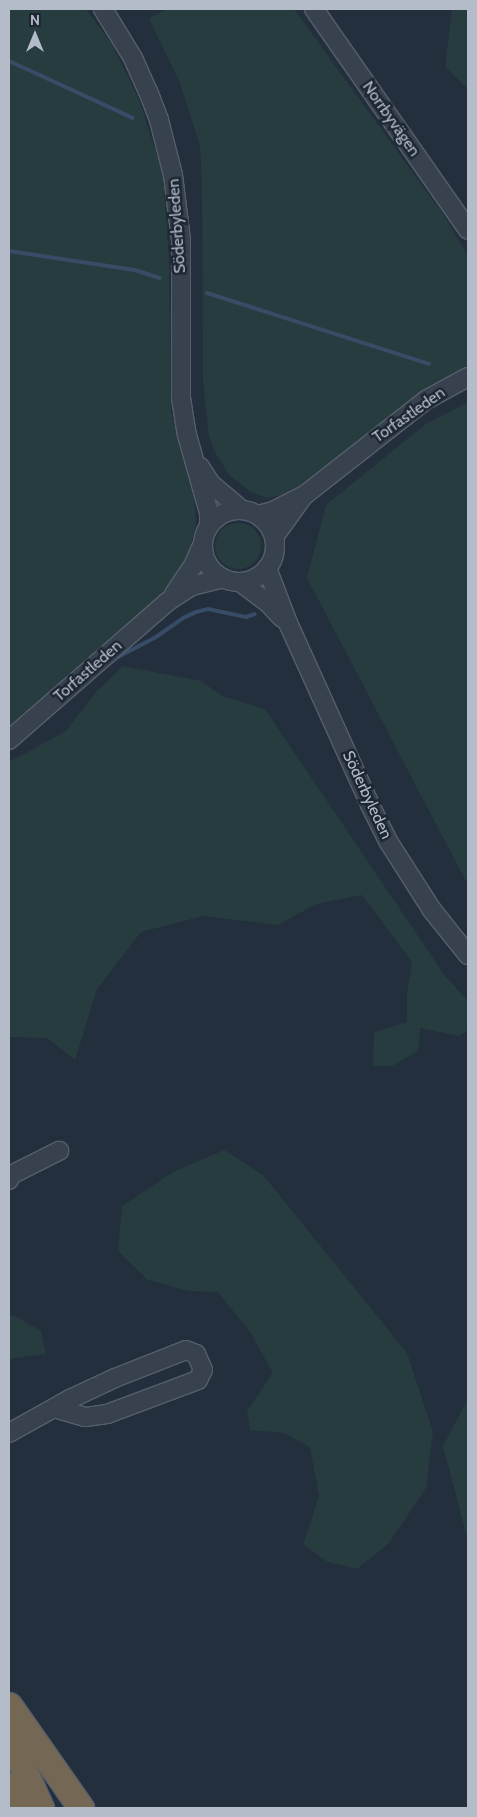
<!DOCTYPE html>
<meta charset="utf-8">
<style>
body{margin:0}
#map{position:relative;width:477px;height:1817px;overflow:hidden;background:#242f3e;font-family:Cabin,sans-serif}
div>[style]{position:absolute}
.green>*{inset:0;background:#263c3f}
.round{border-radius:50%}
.stream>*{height:4px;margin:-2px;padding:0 2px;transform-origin:2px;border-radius:2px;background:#394c67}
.roads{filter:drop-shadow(1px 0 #565f6c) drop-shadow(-1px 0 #565f6c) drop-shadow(0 1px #565f6c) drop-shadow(0 -1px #565f6c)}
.minor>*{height:18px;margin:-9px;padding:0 9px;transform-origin:9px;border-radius:9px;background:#38414e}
.minor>.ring{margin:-9px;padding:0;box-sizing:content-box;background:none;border:18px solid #38414e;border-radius:50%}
.highway>*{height:25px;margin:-12.5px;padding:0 12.5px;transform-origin:12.5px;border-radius:12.5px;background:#746855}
span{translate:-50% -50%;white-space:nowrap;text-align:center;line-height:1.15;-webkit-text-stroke:5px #1d2633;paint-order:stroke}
.street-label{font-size:16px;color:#b4bcc9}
.frame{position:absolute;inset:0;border:10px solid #b4bcc9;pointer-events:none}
.north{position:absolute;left:10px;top:10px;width:50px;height:50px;-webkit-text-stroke:4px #1d2633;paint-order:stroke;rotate:0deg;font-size:14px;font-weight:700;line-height:20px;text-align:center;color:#b4bcc9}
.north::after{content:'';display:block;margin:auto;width:18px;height:22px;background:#b4bcc9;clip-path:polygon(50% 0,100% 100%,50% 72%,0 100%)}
</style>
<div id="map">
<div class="green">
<i style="clip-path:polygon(9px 9px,86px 9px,111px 43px,138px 97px,163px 173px,169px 259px,171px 410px,182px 457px,194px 493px,196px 522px,189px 555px,161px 597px,106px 641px,9px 726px)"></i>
<i style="clip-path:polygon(166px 9px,294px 9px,445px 217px,468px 256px,468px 368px,397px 412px,290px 493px,268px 498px,251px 492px,230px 476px,215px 452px,209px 437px,203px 380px,202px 187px,200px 146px,179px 80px,149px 19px)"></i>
<i style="clip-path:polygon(452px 9px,468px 9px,468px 89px,445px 67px)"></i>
<i style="clip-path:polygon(468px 402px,468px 885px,307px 578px,326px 505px,426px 424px)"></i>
<i class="round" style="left:215px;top:523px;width:46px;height:46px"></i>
<i style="clip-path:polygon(123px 666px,201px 681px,222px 696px,265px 709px,445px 976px,468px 1001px,468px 1031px,459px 1036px,420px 1028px,418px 1051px,392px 1066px,373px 1066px,374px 1032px,407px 1022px,407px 995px,412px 962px,362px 895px,316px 904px,278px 925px,203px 916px,141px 932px,97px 989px,75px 1060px,47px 1038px,9px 1037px,9px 762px,66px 731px,95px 693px)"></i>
<i style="clip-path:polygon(224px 1150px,263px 1175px,407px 1353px,433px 1432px,426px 1488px,389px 1543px,357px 1569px,328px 1562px,303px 1545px,319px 1496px,310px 1447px,284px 1433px,250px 1430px,247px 1411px,273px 1373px,250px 1332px,218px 1292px,189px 1291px,148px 1280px,118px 1251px,122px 1206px,173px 1172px)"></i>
<i style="clip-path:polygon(9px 1315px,15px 1316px,41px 1331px,46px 1354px,9px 1359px)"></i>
<i style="clip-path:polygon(468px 1399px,468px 1541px,443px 1446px)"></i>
</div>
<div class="stream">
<i style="left:9px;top:61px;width:136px;rotate:24.7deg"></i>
<i style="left:9px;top:251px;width:127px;rotate:8.6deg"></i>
<i style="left:135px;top:270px;width:26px;rotate:18deg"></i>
<i style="left:207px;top:293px;width:233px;rotate:17.7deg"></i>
<i style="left:114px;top:659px;width:47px;rotate:-27.6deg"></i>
<i style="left:156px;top:637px;width:33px;rotate:-35deg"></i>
<i style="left:183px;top:618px;width:14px;rotate:-25deg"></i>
<i style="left:196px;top:612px;width:12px;rotate:-14deg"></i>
<i style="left:208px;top:609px;width:39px;rotate:12deg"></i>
<i style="left:246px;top:617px;width:9px;rotate:-18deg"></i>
</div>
<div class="roads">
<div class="minor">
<i style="left:103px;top:9px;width:57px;rotate:58.5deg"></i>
<i style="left:133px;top:58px;width:36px;rotate:66deg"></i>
<i style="left:148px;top:91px;width:31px;rotate:69deg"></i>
<i style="left:159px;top:120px;width:57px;rotate:75.7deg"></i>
<i style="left:173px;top:175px;width:65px;rotate:83deg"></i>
<i style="left:181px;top:240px;width:158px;rotate:90deg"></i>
<i style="left:181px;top:398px;width:37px;rotate:81deg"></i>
<i style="left:187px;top:435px;width:81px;rotate:74.2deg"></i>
<i style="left:209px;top:513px;width:13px;rotate:90deg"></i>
<i style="left:314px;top:9px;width:269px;rotate:55.1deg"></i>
<i style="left:200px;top:467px;width:20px;rotate:57deg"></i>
<i style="left:211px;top:484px;width:40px;rotate:40deg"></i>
<i class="ring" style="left:203px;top:510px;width:54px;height:54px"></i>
<i style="left:258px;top:515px;width:16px;rotate:-15deg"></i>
<i style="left:273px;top:511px;width:37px;rotate:-27deg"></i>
<i style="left:306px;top:494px;width:152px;rotate:-38.1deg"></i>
<i style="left:426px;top:400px;width:48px;rotate:-28.7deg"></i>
<i style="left:274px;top:537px;width:48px;rotate:-54.3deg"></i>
<i style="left:267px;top:568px;width:59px;rotate:69.1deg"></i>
<i style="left:288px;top:623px;width:200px;rotate:65.7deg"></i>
<i style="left:370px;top:805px;width:40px;rotate:63.4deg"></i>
<i style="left:388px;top:841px;width:82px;rotate:57.5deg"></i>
<i style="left:432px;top:910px;width:58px;rotate:51.3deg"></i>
<i style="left:240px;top:582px;width:36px;rotate:37deg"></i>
<i style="left:269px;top:604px;width:19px;rotate:47deg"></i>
<i style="left:174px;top:594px;width:34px;rotate:-56deg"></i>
<i style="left:193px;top:566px;width:24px;rotate:-66deg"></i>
<i style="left:9px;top:740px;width:210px;rotate:-41.1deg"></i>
<i style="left:167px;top:602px;width:30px;rotate:-33deg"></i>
<i style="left:192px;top:586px;width:32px;rotate:-14deg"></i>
<i style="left:9px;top:1180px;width:5px;rotate:-68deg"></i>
<i style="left:11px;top:1175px;width:54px;rotate:-26.6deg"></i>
<i style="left:9px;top:1433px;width:70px;rotate:-29.1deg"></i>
<i style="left:70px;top:1399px;width:50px;rotate:-25deg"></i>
<i style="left:115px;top:1378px;width:76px;rotate:-21.5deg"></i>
<i style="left:186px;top:1350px;width:11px;rotate:22deg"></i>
<i style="left:196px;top:1354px;width:17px;rotate:66deg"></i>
<i style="left:203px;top:1370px;width:11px;rotate:117deg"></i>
<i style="left:198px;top:1380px;width:97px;rotate:159.5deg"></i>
<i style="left:107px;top:1414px;width:22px;rotate:172deg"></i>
<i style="left:85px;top:1417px;width:32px;rotate:-164deg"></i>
</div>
<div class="highway">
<i style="left:9px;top:1705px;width:126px;rotate:55deg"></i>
<i style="left:9px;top:1736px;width:79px;rotate:66deg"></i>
<i style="left:9px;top:1785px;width:25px;rotate:67deg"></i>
</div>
</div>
<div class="street-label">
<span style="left:391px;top:119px;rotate:55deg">Norrbyvägen</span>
<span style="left:177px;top:226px;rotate:-94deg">Söderbyleden</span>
<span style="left:409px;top:415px;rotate:-35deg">Torfastleden</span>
<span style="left:88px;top:671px;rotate:-41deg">Torfastleden</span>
<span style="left:367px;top:795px;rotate:65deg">Söderbyleden</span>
</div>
<div class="frame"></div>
<div class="north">N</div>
</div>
